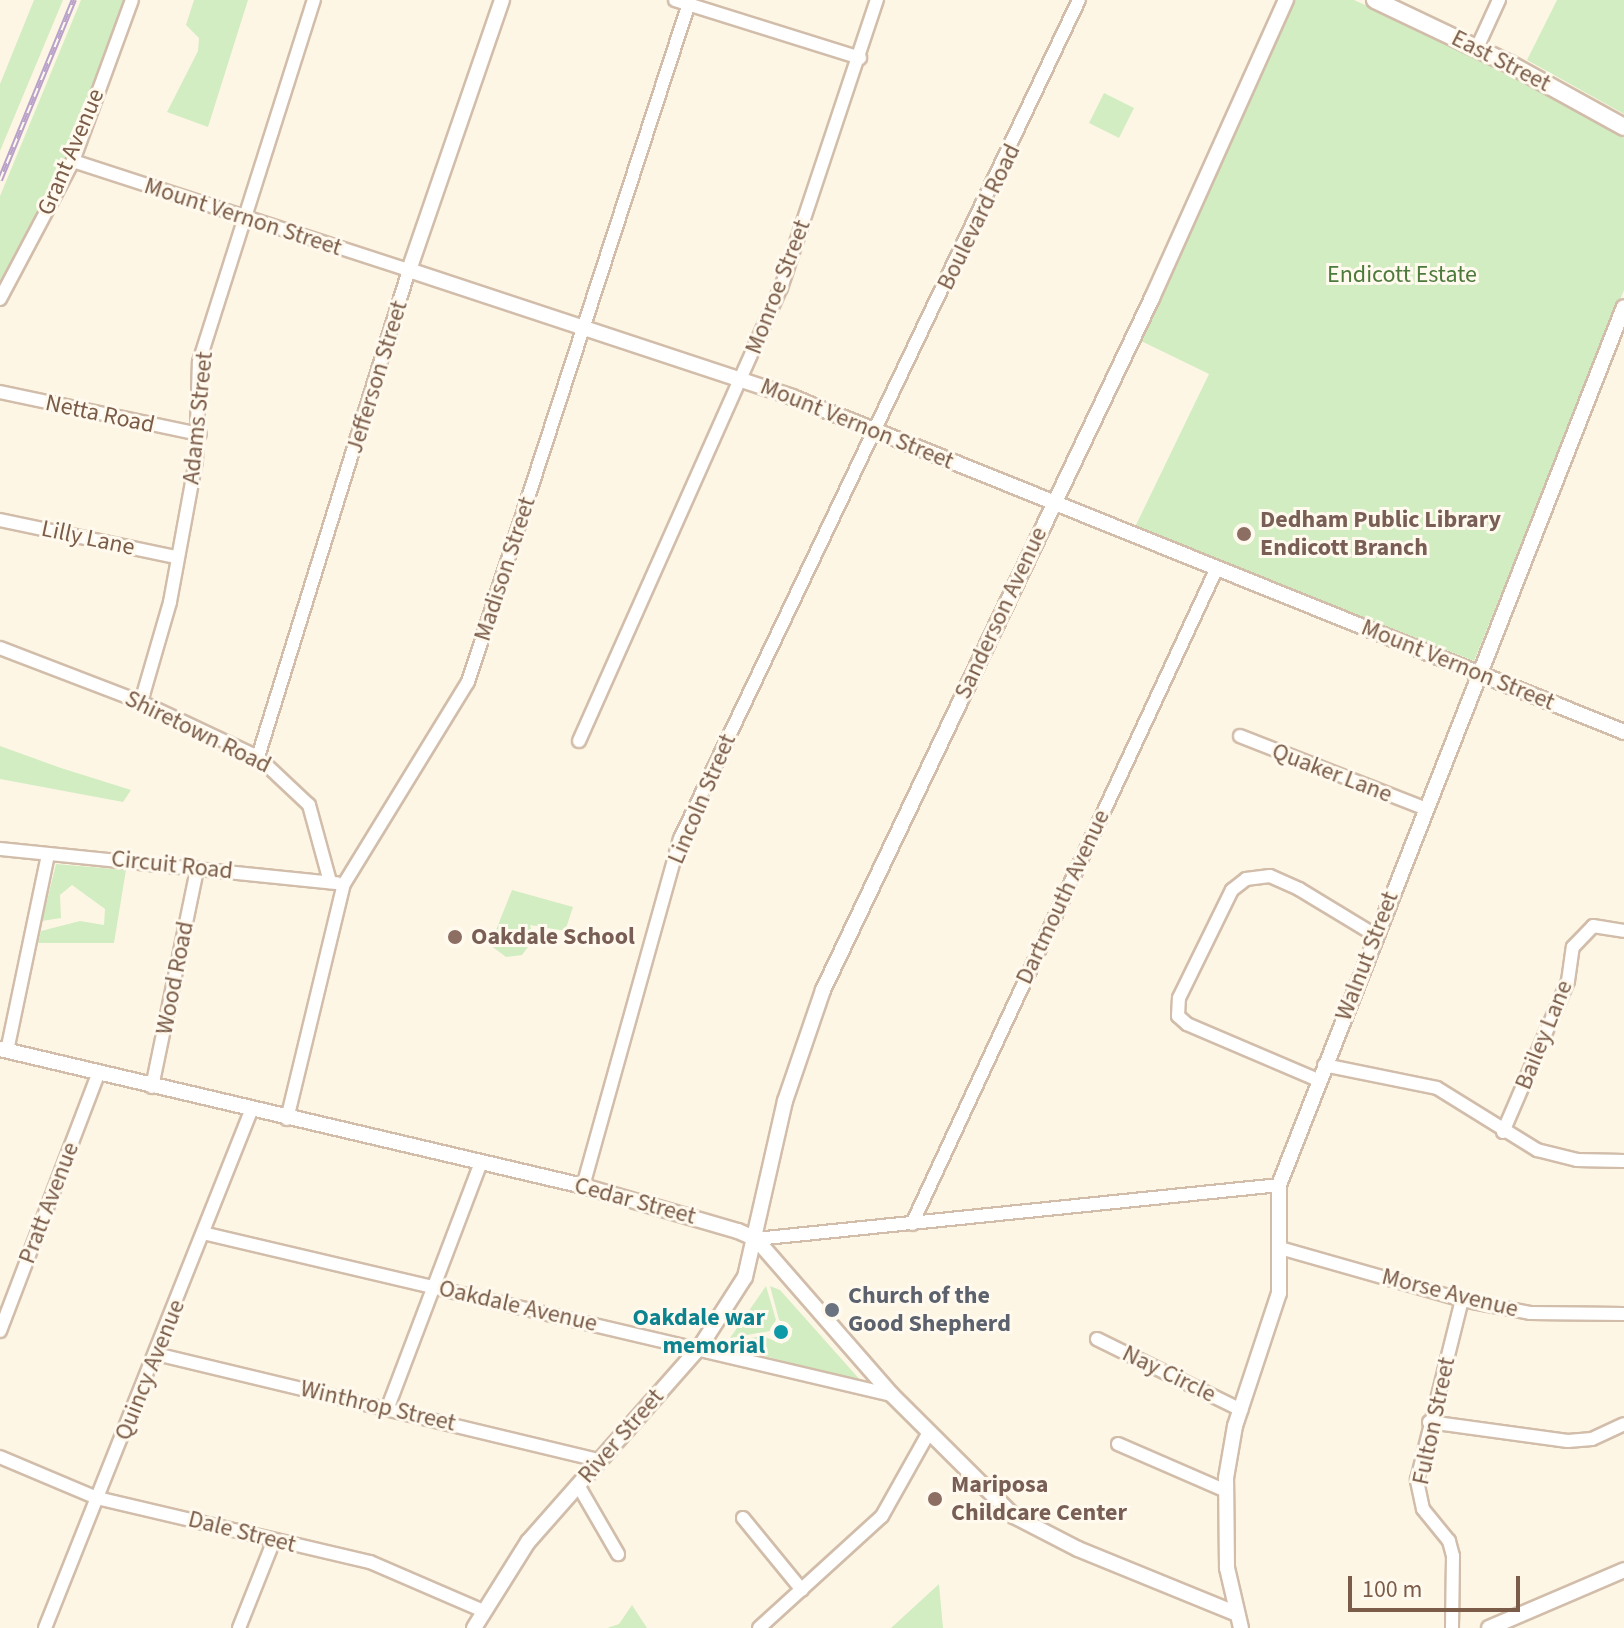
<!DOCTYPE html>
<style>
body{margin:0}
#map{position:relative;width:1624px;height:1628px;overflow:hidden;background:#fef6e5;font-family:"Source Sans 3",sans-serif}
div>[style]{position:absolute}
.green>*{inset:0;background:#d2edc2}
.roads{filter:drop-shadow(2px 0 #d1bdaa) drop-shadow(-2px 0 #d1bdaa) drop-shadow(0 2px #d1bdaa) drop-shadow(0 -2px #d1bdaa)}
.minor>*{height:12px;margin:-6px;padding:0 6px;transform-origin:6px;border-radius:6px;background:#fff}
.tertiary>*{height:14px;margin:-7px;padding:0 7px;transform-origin:7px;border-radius:7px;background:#fff}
.secondary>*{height:16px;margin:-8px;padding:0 8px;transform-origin:8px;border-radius:8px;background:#fff}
.rail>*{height:6px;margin-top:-3px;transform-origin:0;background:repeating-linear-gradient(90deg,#fff9ee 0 9px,#b9a2ca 0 18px);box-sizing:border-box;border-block:2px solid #b9a2ca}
.dots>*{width:22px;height:22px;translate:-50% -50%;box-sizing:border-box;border:4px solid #fff9ee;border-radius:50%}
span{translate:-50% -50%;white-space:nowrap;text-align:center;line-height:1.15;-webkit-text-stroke:6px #fff9ee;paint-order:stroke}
.street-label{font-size:24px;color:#7a5c48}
.park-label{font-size:24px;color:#4c7a3c}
.education-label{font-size:24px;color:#785e54;font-weight:700}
.left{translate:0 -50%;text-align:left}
.worship-label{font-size:24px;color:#5b616d;font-weight:700}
.culture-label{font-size:24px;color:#0d838f;font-weight:700}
.right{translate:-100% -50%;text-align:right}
.scale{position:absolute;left:1348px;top:1576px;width:172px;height:36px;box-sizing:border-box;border:4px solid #7a5c48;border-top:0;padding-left:10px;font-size:24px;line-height:28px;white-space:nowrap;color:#7a5c48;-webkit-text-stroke:6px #fff9ee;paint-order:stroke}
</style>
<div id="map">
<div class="green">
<i style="clip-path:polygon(34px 0,63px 0,0 151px,0 84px)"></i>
<i style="clip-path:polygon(81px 0,125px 0,66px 156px,0 281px,0 196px)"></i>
<i style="clip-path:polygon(194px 0,248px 0,208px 127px,167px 112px,198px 51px,199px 38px,186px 25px)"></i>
<i style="clip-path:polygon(1294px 0,1354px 0,1494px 64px,1624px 138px,1624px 290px,1474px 661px,1135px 527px,1209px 374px,1139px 340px)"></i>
<i style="clip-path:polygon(1557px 0,1624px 0,1624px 114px,1527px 60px)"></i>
<i style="clip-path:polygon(1104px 93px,1134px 108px,1119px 138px,1089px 123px)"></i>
<i style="clip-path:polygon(0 746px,61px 768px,131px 790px,123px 802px,0 779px)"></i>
<i style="clip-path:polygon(56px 864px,126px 870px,114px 943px,38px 943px,41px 931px,80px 921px,104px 925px,105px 909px,72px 885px,60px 895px,61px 918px,42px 921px)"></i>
<i style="clip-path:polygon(512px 890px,573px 907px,565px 931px,530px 925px,534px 939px,522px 955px,506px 957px,490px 945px)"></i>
<i style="clip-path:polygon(766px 1286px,776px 1320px,770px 1331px,730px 1338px)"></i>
<i style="clip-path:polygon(770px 1286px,780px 1290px,862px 1382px,735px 1348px,731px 1341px,763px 1336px,782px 1344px,793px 1329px,779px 1320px)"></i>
<i style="clip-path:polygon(939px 1584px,943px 1628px,891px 1628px)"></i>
<i style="clip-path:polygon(632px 1605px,647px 1628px,607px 1628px,619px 1624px)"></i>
</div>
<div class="roads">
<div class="minor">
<i style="left:675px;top:0;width:194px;rotate:17.4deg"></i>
<i style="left:1477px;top:48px;width:53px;rotate:-65.4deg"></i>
<i style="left:73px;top:161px;width:353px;rotate:18deg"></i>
<i style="left:409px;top:270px;width:510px;rotate:107.23deg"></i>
<i style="left:0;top:299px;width:156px;rotate:-62.1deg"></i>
<i style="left:73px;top:161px;width:171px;rotate:-69.9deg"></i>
<i style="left:0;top:392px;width:204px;rotate:11.9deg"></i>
<i style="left:0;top:520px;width:180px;rotate:11.9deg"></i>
<i style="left:0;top:648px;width:151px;rotate:21deg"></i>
<i style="left:141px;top:702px;width:129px;rotate:25.2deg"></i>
<i style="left:258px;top:757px;width:70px;rotate:43.3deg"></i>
<i style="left:309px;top:805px;width:80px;rotate:74.7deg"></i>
<i style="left:141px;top:702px;width:104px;rotate:-73.8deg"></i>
<i style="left:170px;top:602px;width:143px;rotate:-79.6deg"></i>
<i style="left:196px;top:461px;width:99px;rotate:-88.3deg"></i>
<i style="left:199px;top:362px;width:380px;rotate:-72.4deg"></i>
<i style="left:1240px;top:736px;width:198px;rotate:21.4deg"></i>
<i style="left:579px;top:741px;width:496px;rotate:-66deg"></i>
<i style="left:781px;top:288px;width:304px;rotate:-71.6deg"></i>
<i style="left:0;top:849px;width:339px;rotate:5.8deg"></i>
<i style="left:7px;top:1051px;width:201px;rotate:-78.2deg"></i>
<i style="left:1324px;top:1065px;width:115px;rotate:11.5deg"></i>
<i style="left:1437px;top:1088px;width:118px;rotate:31.8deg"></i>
<i style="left:1537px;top:1150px;width:41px;rotate:14deg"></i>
<i style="left:1577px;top:1160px;width:47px;rotate:1.2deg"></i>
<i style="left:1318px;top:1080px;width:142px;rotate:-156.9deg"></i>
<i style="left:1187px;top:1024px;width:12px;rotate:-138deg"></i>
<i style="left:1178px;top:1016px;width:18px;rotate:-87deg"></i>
<i style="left:1179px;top:998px;width:120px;rotate:-63.9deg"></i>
<i style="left:1232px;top:890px;width:18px;rotate:-38deg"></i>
<i style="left:1246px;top:879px;width:24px;rotate:-7deg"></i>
<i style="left:1270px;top:876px;width:32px;rotate:24deg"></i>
<i style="left:1299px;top:889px;width:89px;rotate:31.2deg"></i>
<i style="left:152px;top:1087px;width:223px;rotate:-78.3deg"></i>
<i style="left:287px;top:1119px;width:242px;rotate:-76.4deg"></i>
<i style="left:344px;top:884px;width:237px;rotate:-58.5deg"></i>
<i style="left:468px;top:682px;width:717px;rotate:-71.97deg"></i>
<i style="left:1503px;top:1132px;width:164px;rotate:-66.7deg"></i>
<i style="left:1568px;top:981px;width:34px;rotate:-82deg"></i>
<i style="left:1573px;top:947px;width:29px;rotate:-46deg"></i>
<i style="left:1593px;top:926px;width:31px;rotate:9deg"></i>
<i style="left:583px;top:1186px;width:360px;rotate:-74.4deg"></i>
<i style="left:680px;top:839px;width:929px;rotate:-64.57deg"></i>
<i style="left:912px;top:1224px;width:721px;rotate:-65.07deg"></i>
<i style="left:207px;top:1234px;width:704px;rotate:13.23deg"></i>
<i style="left:756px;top:1239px;width:526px;rotate:-5.89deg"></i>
<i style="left:1280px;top:1248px;width:189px;rotate:15.9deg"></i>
<i style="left:1462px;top:1300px;width:69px;rotate:10.8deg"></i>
<i style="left:1530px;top:1313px;width:94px;rotate:0.6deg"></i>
<i style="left:0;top:1331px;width:274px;rotate:-69.1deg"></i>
<i style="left:1097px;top:1339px;width:161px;rotate:26.2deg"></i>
<i style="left:156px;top:1354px;width:456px;rotate:13.5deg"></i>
<i style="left:388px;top:1407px;width:259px;rotate:-69.2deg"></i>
<i style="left:1429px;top:1422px;width:140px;rotate:7.8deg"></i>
<i style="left:1568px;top:1441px;width:24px;rotate:-5deg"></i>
<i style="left:1592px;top:1439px;width:35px;rotate:-25deg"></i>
<i style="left:1118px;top:1444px;width:118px;rotate:23.5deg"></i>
<i style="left:0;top:1457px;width:105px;rotate:22.9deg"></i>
<i style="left:97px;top:1498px;width:280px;rotate:13.2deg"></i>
<i style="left:370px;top:1562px;width:123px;rotate:23.4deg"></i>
<i style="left:578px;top:1485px;width:80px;rotate:59.9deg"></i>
<i style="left:743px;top:1518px;width:93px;rotate:50.7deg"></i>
<i style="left:45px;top:1628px;width:557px;rotate:-68.28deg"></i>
<i style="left:239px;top:1628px;width:95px;rotate:-68.3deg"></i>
<i style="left:759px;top:1628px;width:166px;rotate:-42.3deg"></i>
<i style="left:882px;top:1516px;width:94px;rotate:-60.7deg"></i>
<i style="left:1452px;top:1628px;width:72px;rotate:-89.2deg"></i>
<i style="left:1453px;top:1556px;width:16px;rotate:-105deg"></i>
<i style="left:1449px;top:1541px;width:41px;rotate:-129.1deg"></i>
<i style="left:1423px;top:1509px;width:30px;rotate:-102deg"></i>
<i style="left:1417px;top:1480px;width:186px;rotate:-76deg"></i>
</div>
<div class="tertiary">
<i style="left:502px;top:0;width:286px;rotate:109deg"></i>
<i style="left:409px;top:270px;width:404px;rotate:18.3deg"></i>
<i style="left:792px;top:397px;width:897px;rotate:21.93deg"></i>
<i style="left:0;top:1049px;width:599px;rotate:13.22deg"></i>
<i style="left:583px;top:1186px;width:161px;rotate:16.2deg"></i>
<i style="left:738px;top:1231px;width:20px;rotate:24deg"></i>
<i style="left:756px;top:1239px;width:207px;rotate:48.9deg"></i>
<i style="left:892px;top:1395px;width:172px;rotate:44.8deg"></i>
<i style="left:1014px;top:1516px;width:72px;rotate:27.3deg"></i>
<i style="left:1078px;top:1549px;width:172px;rotate:22.2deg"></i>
<i style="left:474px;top:1628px;width:102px;rotate:-57.9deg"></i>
<i style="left:528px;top:1542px;width:260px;rotate:-48.6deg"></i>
<i style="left:700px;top:1347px;width:83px;rotate:-57.3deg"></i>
<i style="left:745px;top:1277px;width:180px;rotate:-77.2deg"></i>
<i style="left:785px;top:1101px;width:117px;rotate:-71.1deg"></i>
<i style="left:823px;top:990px;width:766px;rotate:-64.57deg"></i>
<i style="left:1152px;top:298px;width:327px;rotate:-65.8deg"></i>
<i style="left:1241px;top:1628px;width:62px;rotate:-103.1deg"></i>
<i style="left:1227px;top:1568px;width:90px;rotate:-90.6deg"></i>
<i style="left:1226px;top:1478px;width:53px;rotate:-80.2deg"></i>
<i style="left:1235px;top:1426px;width:140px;rotate:-71.7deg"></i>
<i style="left:1279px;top:1293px;width:108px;rotate:-90deg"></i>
<i style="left:1279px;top:1185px;width:943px;rotate:-68.55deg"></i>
<i style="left:1489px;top:1628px;width:147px;rotate:-23.2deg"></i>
</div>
<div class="secondary">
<i style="left:1375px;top:0;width:149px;rotate:25.4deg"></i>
<i style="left:1510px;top:64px;width:130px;rotate:28.9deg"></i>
</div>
</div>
<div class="rail">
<i style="left:0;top:180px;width:195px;rotate:-67.7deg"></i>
</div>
<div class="dots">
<i style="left:1244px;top:534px;background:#8d6e63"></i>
<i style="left:455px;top:937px;background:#8d6e63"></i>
<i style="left:832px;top:1310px;background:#6b7280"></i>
<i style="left:781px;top:1332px;background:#0f9aa8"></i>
<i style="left:935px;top:1499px;background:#8d6e63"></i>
</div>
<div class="street-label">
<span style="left:1501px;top:61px;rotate:27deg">East Street</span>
<span style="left:71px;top:152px;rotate:-67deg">Grant Avenue</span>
<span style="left:243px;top:217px;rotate:18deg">Mount Vernon Street</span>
<span style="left:979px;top:217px;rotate:-64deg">Boulevard Road</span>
<span style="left:778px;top:287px;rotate:-69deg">Monroe Street</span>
<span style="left:377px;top:377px;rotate:-73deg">Jefferson Street</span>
<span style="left:100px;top:414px;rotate:12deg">Netta Road</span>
<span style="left:198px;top:418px;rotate:-84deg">Adams Street</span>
<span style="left:857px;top:424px;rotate:22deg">Mount Vernon Street</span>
<span style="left:88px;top:538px;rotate:12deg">Lilly Lane</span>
<span style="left:505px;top:569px;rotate:-72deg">Madison Street</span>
<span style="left:1001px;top:613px;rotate:-65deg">Sanderson Avenue</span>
<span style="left:1458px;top:665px;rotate:22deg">Mount Vernon Street</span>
<span style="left:198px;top:732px;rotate:26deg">Shiretown Road</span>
<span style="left:1332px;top:773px;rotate:21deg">Quaker Lane</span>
<span style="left:702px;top:799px;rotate:-67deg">Lincoln Street</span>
<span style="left:172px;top:865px;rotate:6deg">Circuit Road</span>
<span style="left:1063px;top:897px;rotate:-65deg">Dartmouth Avenue</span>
<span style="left:1367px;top:956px;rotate:-69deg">Walnut Street</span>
<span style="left:175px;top:978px;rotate:-79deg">Wood Road</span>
<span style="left:1544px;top:1035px;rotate:-68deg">Bailey Lane</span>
<span style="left:635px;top:1201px;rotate:15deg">Cedar Street</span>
<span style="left:49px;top:1203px;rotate:-69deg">Pratt Avenue</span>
<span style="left:1450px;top:1293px;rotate:14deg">Morse Avenue</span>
<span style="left:518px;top:1306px;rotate:13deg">Oakdale Avenue</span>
<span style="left:150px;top:1370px;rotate:-68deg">Quincy Avenue</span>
<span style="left:1169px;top:1374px;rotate:26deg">Nay Circle</span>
<span style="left:378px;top:1406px;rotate:13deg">Winthrop Street</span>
<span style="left:1434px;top:1421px;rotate:-78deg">Fulton Street</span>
<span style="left:621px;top:1436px;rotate:-49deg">River Street</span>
<span style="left:242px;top:1532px;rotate:14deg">Dale Street</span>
</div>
<div class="park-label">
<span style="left:1402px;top:275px">Endicott Estate</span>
</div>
<div class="education-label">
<span class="left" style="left:1260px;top:534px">Dedham Public Library<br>Endicott Branch</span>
<span class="left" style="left:471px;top:937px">Oakdale School</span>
<span class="left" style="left:951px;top:1499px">Mariposa<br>Childcare Center</span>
</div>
<div class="worship-label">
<span class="left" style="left:848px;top:1310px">Church of the<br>Good Shepherd</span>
</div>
<div class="culture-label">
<span class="right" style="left:765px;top:1332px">Oakdale war<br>memorial</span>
</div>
<div class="scale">100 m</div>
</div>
